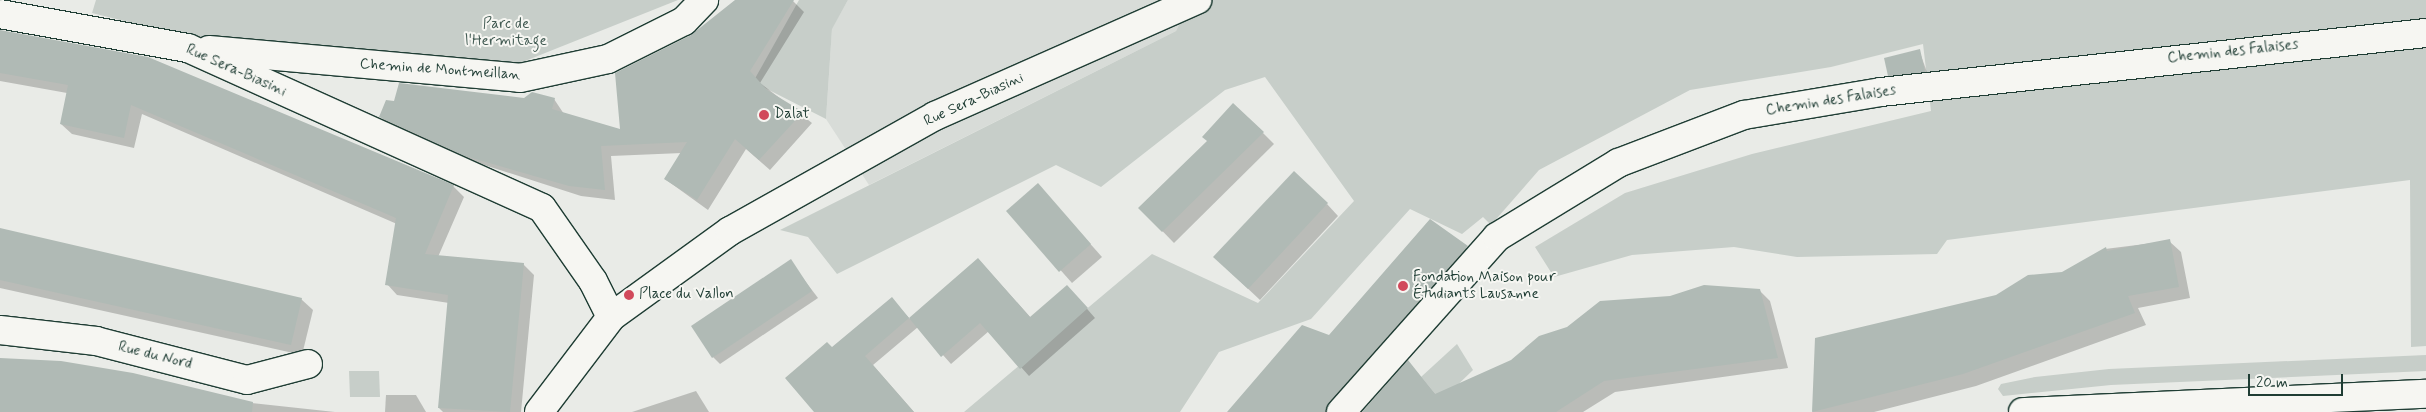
<!DOCTYPE html>
<meta charset="utf-8">
<style>
body{margin:0}
#map{position:relative;width:2426px;height:412px;overflow:hidden;background:#e9ebe7;font-family:Mynerve,sans-serif}
div>[style]{position:absolute}
.built>*{inset:0;background:#d8dcd8}
.green>*{inset:0;background:#c7cec9}
.shadow>*{inset:0;background:#0003}
.building>*{inset:0;background:#b0bab5}
.roads{filter:drop-shadow(1px 0 #1f3d34) drop-shadow(-1px 0 #1f3d34) drop-shadow(0 1px #1f3d34) drop-shadow(0 -1px #1f3d34)}
.minor>*{height:28px;margin:-14px;padding:0 14px;transform-origin:14px;border-radius:14px;background:#f6f6f2}
.primary>*{height:28px;margin:-14px;padding:0 14px;transform-origin:14px;border-radius:14px;background:#f6f6f2}
.dots>*{width:14px;height:14px;translate:-50% -50%;box-sizing:border-box;border:2px solid #f6f6f2;border-radius:50%}
span{translate:-50% -50%;white-space:nowrap;text-align:center;line-height:1.15;-webkit-text-stroke:4px #f6f6f2;paint-order:stroke}
.park-label{font-size:15px;color:#415a52}
.street-label{font-size:15px;color:#1f3d34}
.poi-label{font-size:15px;color:#1f3d34}
.left{translate:0 -50%;text-align:left}
.scale{position:absolute;left:2248px;top:374px;width:95px;height:22px;box-sizing:border-box;border:2px solid #1f3d34;border-top:0;padding-left:6px;font-size:15px;line-height:18px;white-space:nowrap;color:#1f3d34;-webkit-text-stroke:4px #f6f6f2;paint-order:stroke}
</style>
<div id="map">
<div class="built">
<i style="clip-path:polygon(848px 0,1191px 0,1176px 31px,869px 185px,826px 119px,832px 28px)"></i>
</div>
<div class="green">
<i style="clip-path:polygon(96px 0,678px 0,510px 67px,205px 41px,92px 13px)"></i>
<i style="clip-path:polygon(799px 0,848px 0,832px 29px,826px 119px,753px 82px)"></i>
<i style="clip-path:polygon(1191px 0,2426px 0,2426px 346px,2411px 347px,2410px 180px,1947px 240px,1937px 254px,1797px 257px,1734px 247px,1632px 255px,1554px 277px,1535px 247px,1625px 193px,1752px 154px,1931px 111px,1923px 44px,1831px 67px,1690px 90px,1539px 170px,1491px 225px,1483px 217px,1462px 234px,1410px 209px,1311px 319px,1219px 352px,1180px 412px,964px 412px,1152px 254px,1258px 303px,1354px 201px,1265px 77px,1225px 90px,1101px 187px,1056px 165px,837px 274px,808px 237px,780px 230px,1176px 31px)"></i>
<i style="clip-path:polygon(1457px 344px,1473px 370px,1441px 401px,1421px 377px)"></i>
<i style="clip-path:polygon(2426px 355px,2426px 371px,2111px 385px,2003px 396px,1998px 389px,2001px 384px,2035px 377px,2109px 369px)"></i>
<i style="clip-path:polygon(349px 371px,379px 371px,380px 397px,350px 397px)"></i>
</div>
<div class="shadow">
<i style="clip-path:polygon(736px 0,792px 0,804px 12px,760px 83px,812px 123px,770px 170px,746px 149px,708px 210px,665px 179px,682px 153px,611px 156px,615px 200px,581px 196px,478px 163px,391px 128px,381px 117px,554px 99px,564px 114px,621px 130px,692px 36px)"></i>
<i style="clip-path:polygon(0 31px,453px 186px,464px 197px,438px 257px,523px 264px,534px 275px,521px 412px,443px 412px,439px 408px,449px 303px,397px 295px,387px 284px,397px 224px,142px 114px,134px 148px,72px 134px,61px 124px,67px 93px,0 81px,0 93px)"></i>
<i style="clip-path:polygon(1919px 50px,1928px 75px,1893px 79px,1889px 75px)"></i>
<i style="clip-path:polygon(1263px 133px,1274px 144px,1174px 243px,1140px 208px,1208px 141px)"></i>
<i style="clip-path:polygon(1038px 185px,1102px 257px,1072px 283px,1008px 211px)"></i>
<i style="clip-path:polygon(1327px 204px,1338px 216px,1260px 300px,1227px 269px)"></i>
<i style="clip-path:polygon(1430px 220px,1479px 258px,1343px 412px,1228px 412px,1329px 336px)"></i>
<i style="clip-path:polygon(0 230px,301px 299px,313px 310px,302px 355px,0 288px)"></i>
<i style="clip-path:polygon(2169px 241px,2181px 252px,2190px 298px,2138px 308px,2146px 325px,1976px 386px,1874px 412px,1813px 412px,1816px 339px,1997px 296px,2062px 273px,2105px 249px)"></i>
<i style="clip-path:polygon(978px 259px,1031px 318px,1075px 295px,1095px 318px,1029px 376px,989px 331px,951px 364px,918px 327px,873px 365px,914px 412px,816px 412px,832px 349px,900px 308px,910px 319px)"></i>
<i style="clip-path:polygon(790px 261px,818px 298px,720px 364px,713px 357px)"></i>
<i style="clip-path:polygon(1759px 290px,1770px 301px,1788px 368px,1615px 392px,1583px 412px,1378px 412px,1408px 362px,1436px 395px,1512px 361px,1568px 328px)"></i>
<i style="clip-path:polygon(0 359px,252px 403px,335px 412px,0 412px)"></i>
<i style="clip-path:polygon(696px 391px,709px 412px,632px 412px)"></i>
<i style="clip-path:polygon(386px 395px,416px 395px,426px 412px,385px 412px)"></i>
</div>
<div class="building">
<i style="clip-path:polygon(735px 0,794px 0,750px 71px,767px 90px,803px 112px,759px 160px,735px 139px,697px 200px,664px 179px,687px 142px,601px 146px,605px 190px,569px 186px,465px 156px,379px 117px,386px 100px,394px 101px,399px 83px,524px 98px,532px 92px,555px 98px,552px 109px,620px 129px,615px 73px,691px 35px)"></i>
<i style="clip-path:polygon(0 30px,148px 57px,454px 185px,425px 254px,524px 263px,510px 412px,438px 408px,448px 295px,385px 285px,396px 218px,131px 105px,124px 138px,60px 124px,68px 85px,0 73px)"></i>
<i style="clip-path:polygon(1920px 49px,1925px 72px,1888px 76px,1884px 58px)"></i>
<i style="clip-path:polygon(1233px 103px,1264px 132px,1162px 232px,1138px 208px,1207px 141px,1202px 137px)"></i>
<i style="clip-path:polygon(1294px 171px,1328px 203px,1248px 289px,1213px 257px)"></i>
<i style="clip-path:polygon(1038px 183px,1091px 244px,1059px 272px,1006px 211px)"></i>
<i style="clip-path:polygon(1430px 219px,1468px 246px,1329px 402px,1326px 412px,1227px 412px,1302px 325px,1329px 335px)"></i>
<i style="clip-path:polygon(0 228px,302px 298px,291px 345px,0 280px)"></i>
<i style="clip-path:polygon(2170px 239px,2179px 287px,2128px 296px,2135px 313px,1963px 374px,1812px 412px,1815px 338px,1996px 295px,2028px 275px,2062px 272px,2106px 247px,2107px 251px)"></i>
<i style="clip-path:polygon(978px 258px,1030px 317px,1067px 285px,1088px 308px,1020px 369px,980px 323px,941px 357px,909px 318px)"></i>
<i style="clip-path:polygon(791px 259px,812px 291px,712px 358px,691px 326px)"></i>
<i style="clip-path:polygon(1704px 285px,1760px 289px,1778px 358px,1604px 381px,1556px 412px,1362px 412px,1408px 360px,1435px 394px,1511px 360px,1539px 336px,1567px 327px,1600px 301px,1670px 296px)"></i>
<i style="clip-path:polygon(892px 297px,909px 318px,865px 356px,914px 412px,814px 412px,785px 378px,827px 342px,832px 347px)"></i>
<i style="clip-path:polygon(0 358px,61px 361px,133px 373px,253px 402px,252px 412px,0 412px)"></i>
</div>
<div class="roads">
<div class="minor">
<i style="left:0;top:14px;width:191px;rotate:10.3deg"></i>
<i style="left:188px;top:48px;width:388px;rotate:24.3deg"></i>
<i style="left:542px;top:208px;width:89px;rotate:55.1deg"></i>
<i style="left:593px;top:281px;width:40px;rotate:63.4deg"></i>
<i style="left:611px;top:317px;width:147px;rotate:-35.9deg"></i>
<i style="left:730px;top:231px;width:235px;rotate:-29.3deg"></i>
<i style="left:935px;top:116px;width:287px;rotate:-23.9deg"></i>
<i style="left:209px;top:50px;width:312px;rotate:5.1deg"></i>
<i style="left:520px;top:78px;width:90px;rotate:-12.2deg"></i>
<i style="left:608px;top:59px;width:85px;rotate:-26.6deg"></i>
<i style="left:684px;top:21px;width:29px;rotate:-46deg"></i>
<i style="left:0;top:330px;width:97px;rotate:6.5deg"></i>
<i style="left:96px;top:341px;width:156px;rotate:14.5deg"></i>
<i style="left:247px;top:380px;width:63px;rotate:-14.7deg"></i>
<i style="left:539px;top:412px;width:119px;rotate:-52.8deg"></i>
<i style="left:1341px;top:412px;width:234px;rotate:-48.3deg"></i>
<i style="left:1497px;top:237px;width:142px;rotate:-31.4deg"></i>
<i style="left:1618px;top:163px;width:135px;rotate:-20.9deg"></i>
<i style="left:1744px;top:115px;width:139px;rotate:-9.5deg"></i>
<i style="left:1881px;top:92px;width:548px;rotate:-6.18deg"></i>
</div>
<div class="primary">
<i style="left:2023px;top:412px;width:403px;rotate:-2.6deg"></i>
</div>
</div>
<div class="dots">
<i style="left:764px;top:115px;background:#d1495b"></i>
<i style="left:1403px;top:286px;background:#d1495b"></i>
<i style="left:629px;top:295px;background:#d1495b"></i>
</div>
<div class="park-label">
<span style="left:506px;top:33px">Parc de<br>l'Hermitage</span>
</div>
<div class="street-label">
<span style="left:2233px;top:52px;rotate:-6deg">Chemin des Falaises</span>
<span style="left:440px;top:70px;rotate:4deg">Chemin de Montmeillan</span>
<span style="left:236px;top:71px;rotate:24deg">Rue Sera-Biasini</span>
<span style="left:974px;top:100px;rotate:-25deg">Rue Sera-Biasini</span>
<span style="left:1831px;top:101px;rotate:-9deg">Chemin des Falaises</span>
<span style="left:155px;top:356px;rotate:14deg">Rue du Nord</span>
</div>
<div class="poi-label">
<span class="left" style="left:774px;top:115px">Dalat</span>
<span class="left" style="left:1413px;top:286px">Fondation Maison pour<br>Étudiants Lausanne</span>
<span class="left" style="left:639px;top:295px">Place du Vallon</span>
</div>
<div class="scale">20 m</div>
</div>
